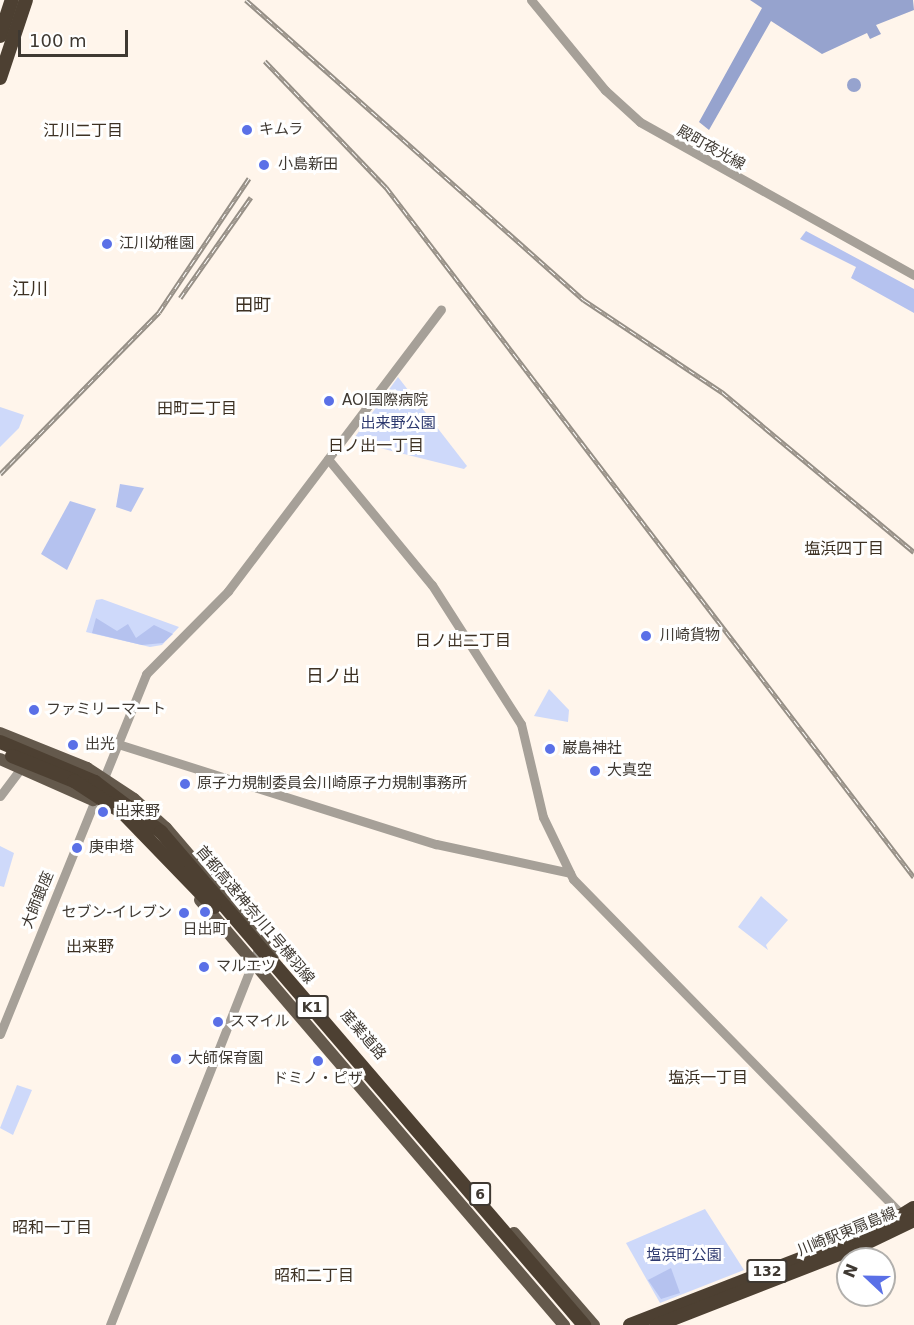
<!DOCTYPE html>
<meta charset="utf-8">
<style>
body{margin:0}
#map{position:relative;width:914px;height:1325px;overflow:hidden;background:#fff5eb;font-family:"DejaVu Sans","Noto Sans JP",sans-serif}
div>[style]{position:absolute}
.green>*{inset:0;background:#ced9fa}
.forest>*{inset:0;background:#b5c2ef}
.water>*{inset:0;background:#96a3ce}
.round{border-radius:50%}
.minor>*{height:9px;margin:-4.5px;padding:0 4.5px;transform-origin:4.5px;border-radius:4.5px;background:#a6a098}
.major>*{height:12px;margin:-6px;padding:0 6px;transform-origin:6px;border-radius:6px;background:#64594c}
.highway>*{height:14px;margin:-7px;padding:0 7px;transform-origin:7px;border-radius:7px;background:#4d4032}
.rail>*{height:4.5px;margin-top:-2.25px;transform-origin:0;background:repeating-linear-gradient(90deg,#fff 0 7px,#968f86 0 14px);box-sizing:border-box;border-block:2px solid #968f86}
.highway-bridge>*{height:14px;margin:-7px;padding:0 7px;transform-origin:7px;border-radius:7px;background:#4d4032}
.dots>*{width:16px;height:16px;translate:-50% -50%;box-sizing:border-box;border:3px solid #fff;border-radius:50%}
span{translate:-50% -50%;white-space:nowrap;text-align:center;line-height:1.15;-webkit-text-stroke:6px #fff;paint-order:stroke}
.shield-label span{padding:2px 4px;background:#fff;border:2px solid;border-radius:4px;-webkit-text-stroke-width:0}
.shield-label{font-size:14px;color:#3f3932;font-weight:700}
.poi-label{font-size:15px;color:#3f3932}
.left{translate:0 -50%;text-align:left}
.right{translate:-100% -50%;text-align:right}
.street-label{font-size:15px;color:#3f3932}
.park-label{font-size:15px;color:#2c386e}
.neighbourhood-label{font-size:16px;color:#3d3123}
.quarter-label{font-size:18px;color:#3d3123}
.north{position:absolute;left:836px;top:1247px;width:60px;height:60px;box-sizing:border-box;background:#fff;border:2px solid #b2b0ad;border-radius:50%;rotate:292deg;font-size:16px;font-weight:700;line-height:24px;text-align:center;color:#3f3932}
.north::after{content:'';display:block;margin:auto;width:21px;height:27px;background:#5a70e7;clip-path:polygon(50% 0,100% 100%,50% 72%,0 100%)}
.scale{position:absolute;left:18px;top:30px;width:110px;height:27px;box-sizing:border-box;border:3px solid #3f3932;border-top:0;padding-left:8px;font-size:18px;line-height:21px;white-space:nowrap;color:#3f3932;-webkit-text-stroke:4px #fff;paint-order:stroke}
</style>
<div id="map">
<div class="green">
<i style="clip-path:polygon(398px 377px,467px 466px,464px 469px,352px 441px)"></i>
<i style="clip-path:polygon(0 407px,24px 415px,19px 428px,0 447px)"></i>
<i style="clip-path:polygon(102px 599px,179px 627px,162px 645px,150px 647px,86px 632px,96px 600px)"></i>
<i style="clip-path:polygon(549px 689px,569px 710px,568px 722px,534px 716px)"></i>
<i style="clip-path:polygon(0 846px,14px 853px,4px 887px,0 886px)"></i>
<i style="clip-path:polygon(761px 896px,788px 920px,766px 945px,768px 950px,738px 927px)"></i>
<i style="clip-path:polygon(17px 1085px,32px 1090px,13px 1135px,0 1128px)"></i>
<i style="clip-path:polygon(705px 1209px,744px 1270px,660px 1303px,626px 1243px)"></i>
</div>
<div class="forest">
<i style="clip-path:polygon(806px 231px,914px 289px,914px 313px,851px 278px,856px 267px,800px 239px)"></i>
<i style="clip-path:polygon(120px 484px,144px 488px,131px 512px,116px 507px)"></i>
<i style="clip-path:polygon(70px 501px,96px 509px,67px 570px,41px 554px)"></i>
<i style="clip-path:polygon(96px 618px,117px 631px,128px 624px,136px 638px,154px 625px,173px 634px,163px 643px,142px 645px,92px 633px)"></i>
<i style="clip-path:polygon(671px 1268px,680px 1293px,661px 1299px,648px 1280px)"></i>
</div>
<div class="water">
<i style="clip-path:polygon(750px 0,913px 0,914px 10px,876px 25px,881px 34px,870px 39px,867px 33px,822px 54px,771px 21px,709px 130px,699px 122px,762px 8px)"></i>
<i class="round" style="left:847px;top:78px;width:14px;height:14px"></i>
</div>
<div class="minor">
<i style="left:531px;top:0;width:117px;rotate:50.6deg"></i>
<i style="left:605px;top:90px;width:47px;rotate:42.4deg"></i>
<i style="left:640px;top:122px;width:314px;rotate:29.2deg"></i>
<i style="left:328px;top:459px;width:163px;rotate:50.5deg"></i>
<i style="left:432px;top:585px;width:165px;rotate:57.4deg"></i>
<i style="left:521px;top:724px;width:96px;rotate:76.7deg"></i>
<i style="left:543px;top:817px;width:69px;rotate:64.2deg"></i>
<i style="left:573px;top:879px;width:473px;rotate:45.6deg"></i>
<i style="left:118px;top:744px;width:333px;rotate:17.5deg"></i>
<i style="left:436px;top:844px;width:137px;rotate:12.2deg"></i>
<i style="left:0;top:796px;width:40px;rotate:-53deg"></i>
<i style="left:0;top:1034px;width:388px;rotate:-67.9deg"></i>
<i style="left:146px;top:674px;width:117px;rotate:-45.3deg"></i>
<i style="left:228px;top:591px;width:353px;rotate:-52.9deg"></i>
<i style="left:110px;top:1325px;width:412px;rotate:-68.5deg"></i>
</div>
<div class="major">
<i style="left:0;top:733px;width:94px;rotate:21.9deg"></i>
<i style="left:87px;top:768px;width:56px;rotate:33.4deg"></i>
<i style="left:134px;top:799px;width:43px;rotate:42.2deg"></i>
<i style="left:166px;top:828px;width:166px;rotate:49.4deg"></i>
<i style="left:0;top:759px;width:102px;rotate:23.8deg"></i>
<i style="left:200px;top:900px;width:560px;rotate:49.42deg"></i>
<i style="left:514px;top:1233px;width:122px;rotate:49deg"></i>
</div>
<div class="highway">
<i style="left:0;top:36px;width:38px;rotate:-72deg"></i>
<i style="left:0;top:78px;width:82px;rotate:-71.6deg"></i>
<i style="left:630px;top:1325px;width:271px;rotate:-21.2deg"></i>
<i style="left:883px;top:1227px;width:36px;rotate:-32deg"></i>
<i style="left:657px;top:1325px;width:218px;rotate:-21.3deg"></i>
<i style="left:860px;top:1246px;width:60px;rotate:-25.7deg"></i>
</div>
<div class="rail">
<i style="left:246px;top:0;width:452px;rotate:41.6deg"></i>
<i style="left:584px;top:300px;width:166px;rotate:33.7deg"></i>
<i style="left:722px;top:392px;width:250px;rotate:39.8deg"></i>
<i style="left:265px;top:61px;width:175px;rotate:46.2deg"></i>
<i style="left:386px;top:187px;width:869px;rotate:52.58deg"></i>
<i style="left:180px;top:298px;width:123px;rotate:-54.9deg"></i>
<i style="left:0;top:474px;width:227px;rotate:-45.5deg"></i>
<i style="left:159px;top:312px;width:161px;rotate:-56.1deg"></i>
</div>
<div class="highway-bridge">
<i style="left:0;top:742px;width:103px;rotate:22.8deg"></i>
<i style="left:95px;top:782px;width:83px;rotate:37.1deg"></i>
<i style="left:161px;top:832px;width:650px;rotate:49.37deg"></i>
<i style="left:12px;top:756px;width:67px;rotate:22deg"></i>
<i style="left:74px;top:781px;width:59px;rotate:33.1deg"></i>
<i style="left:123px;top:813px;width:131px;rotate:45.9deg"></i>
</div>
<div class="dots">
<i style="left:247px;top:130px;background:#5a70e7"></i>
<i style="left:264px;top:165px;background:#5a70e7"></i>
<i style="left:107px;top:244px;background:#5a70e7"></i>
<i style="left:329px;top:401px;background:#5a70e7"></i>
<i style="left:646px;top:636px;background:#5a70e7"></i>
<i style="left:34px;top:710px;background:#5a70e7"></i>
<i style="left:73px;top:745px;background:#5a70e7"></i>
<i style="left:550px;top:749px;background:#5a70e7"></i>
<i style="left:595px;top:771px;background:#5a70e7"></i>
<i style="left:185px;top:784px;background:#5a70e7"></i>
<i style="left:103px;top:812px;background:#5a70e7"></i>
<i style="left:77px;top:848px;background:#5a70e7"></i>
<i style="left:205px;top:912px;background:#5a70e7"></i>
<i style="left:184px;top:913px;background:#5a70e7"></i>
<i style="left:204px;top:967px;background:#5a70e7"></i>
<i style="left:218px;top:1022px;background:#5a70e7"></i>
<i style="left:176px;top:1059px;background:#5a70e7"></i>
<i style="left:318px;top:1061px;background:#5a70e7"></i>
</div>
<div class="shield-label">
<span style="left:312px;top:1007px">K1</span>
<span style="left:480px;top:1194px">6</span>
<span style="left:767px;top:1271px">132</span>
</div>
<div class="poi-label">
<span class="left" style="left:259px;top:130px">キムラ</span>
<span class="left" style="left:278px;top:165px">小島新田</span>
<span class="left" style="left:119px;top:244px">江川幼稚園</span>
<span class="left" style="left:342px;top:401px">AOI国際病院</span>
<span class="left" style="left:660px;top:636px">川崎貨物</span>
<span class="left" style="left:46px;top:710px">ファミリーマート</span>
<span class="left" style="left:85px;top:745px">出光</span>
<span class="left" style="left:562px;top:749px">巌島神社</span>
<span class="left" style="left:607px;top:771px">大真空</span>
<span class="left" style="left:197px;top:784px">原子力規制委員会川崎原子力規制事務所</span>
<span class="left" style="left:115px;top:812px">出来野</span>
<span class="left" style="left:89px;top:848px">庚申塔</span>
<span class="right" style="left:172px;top:913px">セブン-イレブン</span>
<span style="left:205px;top:930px">日出町</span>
<span class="left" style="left:216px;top:967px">マルエツ</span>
<span class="left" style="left:230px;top:1022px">スマイル</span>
<span class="left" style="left:188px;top:1059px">大師保育園</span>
<span style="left:318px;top:1079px">ドミノ・ピザ</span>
</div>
<div class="street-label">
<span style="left:711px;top:148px;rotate:29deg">殿町夜光線</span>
<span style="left:38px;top:900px;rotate:-68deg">大師銀座</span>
<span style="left:255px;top:915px;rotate:50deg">首都高速神奈川1号横羽線</span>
<span style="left:363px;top:1035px;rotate:49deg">産業道路</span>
<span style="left:847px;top:1232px;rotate:-22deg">川崎駅東扇島線</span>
</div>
<div class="park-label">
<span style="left:398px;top:424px">出来野公園</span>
<span style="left:684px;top:1256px">塩浜町公園</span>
</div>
<div class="neighbourhood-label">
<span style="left:83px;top:131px">江川二丁目</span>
<span style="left:197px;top:409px">田町二丁目</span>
<span style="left:376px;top:446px">日ノ出一丁目</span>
<span style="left:844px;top:549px">塩浜四丁目</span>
<span style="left:463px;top:641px">日ノ出二丁目</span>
<span style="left:90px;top:947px">出来野</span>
<span style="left:708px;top:1078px">塩浜一丁目</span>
<span style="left:52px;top:1228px">昭和一丁目</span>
<span style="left:314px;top:1276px">昭和二丁目</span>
</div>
<div class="quarter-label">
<span style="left:30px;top:289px">江川</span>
<span style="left:253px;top:305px">田町</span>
<span style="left:333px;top:676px">日ノ出</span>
</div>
<div class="north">N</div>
<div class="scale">100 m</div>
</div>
